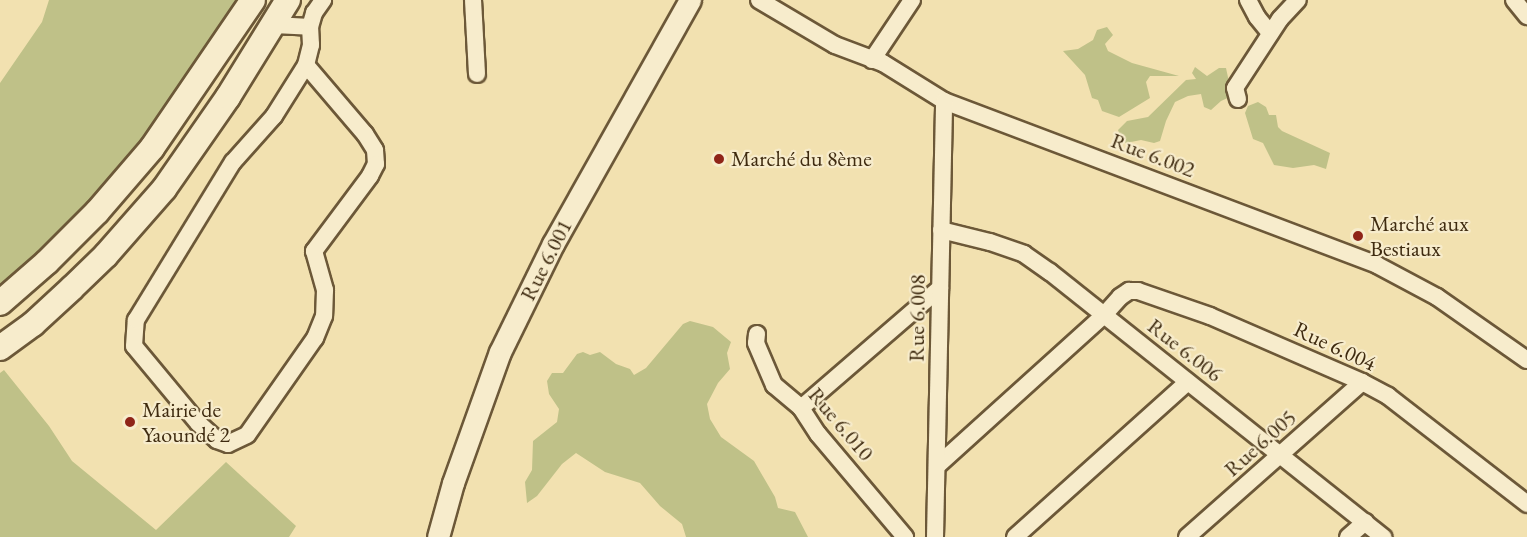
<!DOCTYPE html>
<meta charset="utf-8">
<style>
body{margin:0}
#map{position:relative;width:1527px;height:537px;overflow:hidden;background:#f2e1b0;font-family:"EB Garamond",serif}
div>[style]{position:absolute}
.green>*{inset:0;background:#bfc188}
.roads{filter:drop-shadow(2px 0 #6c5838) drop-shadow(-2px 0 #6c5838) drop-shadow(0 2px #6c5838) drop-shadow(0 -2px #6c5838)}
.minor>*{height:16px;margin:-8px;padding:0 8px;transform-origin:8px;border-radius:8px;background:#f7eccc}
.tertiary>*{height:21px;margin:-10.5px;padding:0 10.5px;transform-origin:10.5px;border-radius:10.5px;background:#f7eccc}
.secondary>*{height:24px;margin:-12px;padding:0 12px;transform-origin:12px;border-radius:12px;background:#f7eccc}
.dots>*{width:16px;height:16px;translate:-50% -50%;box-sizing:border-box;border:3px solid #f7eccc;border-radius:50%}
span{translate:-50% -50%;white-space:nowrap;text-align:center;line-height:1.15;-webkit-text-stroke:4.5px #f7eccc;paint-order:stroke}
.street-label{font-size:22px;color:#3f2b10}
.poi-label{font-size:22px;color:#3f2b10}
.left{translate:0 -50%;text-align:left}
</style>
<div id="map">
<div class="green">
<i style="clip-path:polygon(49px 0,241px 0,145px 144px,86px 216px,0 295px,0 83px,42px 22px)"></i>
<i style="clip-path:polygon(1107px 27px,1113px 35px,1105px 44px,1108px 51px,1132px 63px,1179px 76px,1150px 76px,1146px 82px,1150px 98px,1119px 117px,1102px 111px,1098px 100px,1092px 98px,1085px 75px,1063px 51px,1078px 49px,1093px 40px,1097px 30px)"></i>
<i style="clip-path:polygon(1195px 67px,1207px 76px,1219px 68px,1226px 68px,1232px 96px,1221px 101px,1211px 110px,1204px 107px,1201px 94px,1188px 96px,1175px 102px,1166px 121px,1160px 141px,1154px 143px,1141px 140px,1126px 143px,1122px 141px,1118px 130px,1127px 121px,1148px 117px,1186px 80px,1196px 79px,1192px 73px)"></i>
<i style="clip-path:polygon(1258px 102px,1266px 107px,1269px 115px,1276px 115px,1278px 127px,1282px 131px,1330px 153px,1326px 169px,1314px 165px,1293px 168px,1274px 165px,1263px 143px,1253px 139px,1245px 113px,1248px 106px)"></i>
<i style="clip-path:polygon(690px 321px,713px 327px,731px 342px,727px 353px,730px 369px,718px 383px,707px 404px,710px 419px,721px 437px,754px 461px,775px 497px,778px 508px,795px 512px,808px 537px,686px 537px,682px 524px,660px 506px,640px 483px,605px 472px,576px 453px,562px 464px,537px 496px,527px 503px,525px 482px,532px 470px,533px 441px,557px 422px,559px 409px,549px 394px,547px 381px,552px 373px,563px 373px,577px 354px,583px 352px,590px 355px,600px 352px,616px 364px,630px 369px,634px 375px,646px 368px,683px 324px)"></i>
<i style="clip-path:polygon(4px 370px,49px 426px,72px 461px,156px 530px,226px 462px,296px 526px,289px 537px,0 537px,0 373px)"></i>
</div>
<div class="roads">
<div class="minor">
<i style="left:473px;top:0;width:74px;rotate:86.9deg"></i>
<i style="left:759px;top:0;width:88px;rotate:30.6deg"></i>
<i style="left:835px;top:45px;width:51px;rotate:20.6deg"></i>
<i style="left:883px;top:63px;width:72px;rotate:31.9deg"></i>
<i style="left:944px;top:101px;width:463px;rotate:20.7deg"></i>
<i style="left:1377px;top:265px;width:68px;rotate:28.1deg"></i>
<i style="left:1437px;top:297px;width:110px;rotate:35deg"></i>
<i style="left:1248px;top:0;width:19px;rotate:62deg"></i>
<i style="left:1257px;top:17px;width:21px;rotate:51deg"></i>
<i style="left:1514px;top:0;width:21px;rotate:51deg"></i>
<i style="left:274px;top:25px;width:36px;rotate:3deg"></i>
<i style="left:872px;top:60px;width:72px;rotate:-56.3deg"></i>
<i style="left:306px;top:65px;width:91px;rotate:49.5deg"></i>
<i style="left:365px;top:134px;width:19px;rotate:58deg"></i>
<i style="left:375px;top:150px;width:14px;rotate:86deg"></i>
<i style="left:376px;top:164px;width:13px;rotate:117deg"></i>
<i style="left:370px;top:176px;width:94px;rotate:126.7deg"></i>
<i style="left:314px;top:251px;width:41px;rotate:74.2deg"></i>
<i style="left:325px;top:290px;width:26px;rotate:92deg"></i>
<i style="left:324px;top:316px;width:24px;rotate:112deg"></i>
<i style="left:315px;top:338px;width:118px;rotate:125deg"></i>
<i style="left:247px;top:435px;width:21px;rotate:155deg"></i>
<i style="left:228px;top:444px;width:12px;rotate:-160deg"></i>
<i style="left:217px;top:440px;width:25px;rotate:-138deg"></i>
<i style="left:198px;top:423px;width:100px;rotate:-129.7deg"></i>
<i style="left:134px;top:346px;width:26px;rotate:-86deg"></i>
<i style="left:136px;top:320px;width:185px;rotate:-58.5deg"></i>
<i style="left:233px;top:162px;width:62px;rotate:-48.3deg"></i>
<i style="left:274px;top:116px;width:60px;rotate:-57.9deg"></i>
<i style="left:306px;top:65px;width:21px;rotate:-76deg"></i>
<i style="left:311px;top:45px;width:18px;rotate:-93deg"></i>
<i style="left:310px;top:27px;width:15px;rotate:-74deg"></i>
<i style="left:314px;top:13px;width:16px;rotate:-55deg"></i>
<i style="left:1238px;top:99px;width:11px;rotate:-105deg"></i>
<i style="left:1235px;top:88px;width:82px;rotate:-56.9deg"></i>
<i style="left:1280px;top:19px;width:26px;rotate:-47deg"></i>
<i style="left:941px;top:230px;width:50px;rotate:13.8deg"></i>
<i style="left:990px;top:242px;width:36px;rotate:19deg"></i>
<i style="left:1024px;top:254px;width:32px;rotate:35deg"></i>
<i style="left:1050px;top:272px;width:426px;rotate:38.5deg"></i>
<i style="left:757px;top:334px;width:9px;rotate:96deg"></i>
<i style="left:756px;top:343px;width:46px;rotate:66.8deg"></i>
<i style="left:774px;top:385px;width:35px;rotate:40deg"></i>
<i style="left:801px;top:408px;width:31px;rotate:57deg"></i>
<i style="left:818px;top:434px;width:135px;rotate:49.8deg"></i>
<i style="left:801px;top:408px;width:184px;rotate:-40.8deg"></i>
<i style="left:937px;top:466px;width:225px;rotate:-42.1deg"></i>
<i style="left:1104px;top:315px;width:24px;rotate:-48deg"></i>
<i style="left:1120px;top:297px;width:11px;rotate:-34deg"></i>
<i style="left:1129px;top:291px;width:9px"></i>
<i style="left:1138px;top:291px;width:76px;rotate:19.1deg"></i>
<i style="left:1210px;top:316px;width:166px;rotate:23.5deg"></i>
<i style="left:1362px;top:382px;width:30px;rotate:28deg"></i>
<i style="left:1388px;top:396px;width:176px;rotate:37.8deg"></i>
<i style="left:935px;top:537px;width:436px;rotate:-88.8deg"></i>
<i style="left:1015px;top:537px;width:232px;rotate:-41.9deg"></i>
<i style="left:1187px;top:537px;width:234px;rotate:-41.5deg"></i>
<i style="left:1348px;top:537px;width:23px;rotate:-41deg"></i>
</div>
<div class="tertiary">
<i style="left:438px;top:537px;width:56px;rotate:-74.5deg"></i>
<i style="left:453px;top:483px;width:139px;rotate:-70.3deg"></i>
<i style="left:500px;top:352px;width:120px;rotate:-63.9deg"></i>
<i style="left:553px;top:244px;width:280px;rotate:-60.7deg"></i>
</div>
<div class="secondary">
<i style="left:0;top:303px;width:62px;rotate:-41.1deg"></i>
<i style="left:47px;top:262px;width:71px;rotate:-45deg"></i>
<i style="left:97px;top:212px;width:84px;rotate:-49.3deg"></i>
<i style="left:152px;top:148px;width:179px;rotate:-55.7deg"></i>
<i style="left:0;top:348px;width:41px;rotate:-36deg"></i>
<i style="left:33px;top:324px;width:53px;rotate:-42.7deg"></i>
<i style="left:72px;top:288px;width:47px;rotate:-44.1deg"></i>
<i style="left:106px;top:255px;width:88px;rotate:-48.7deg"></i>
<i style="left:164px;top:189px;width:112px;rotate:-55.2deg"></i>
<i style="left:228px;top:97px;width:114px;rotate:-58.3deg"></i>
</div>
</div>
<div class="dots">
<i style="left:719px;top:159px;background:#8f2418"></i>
<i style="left:1358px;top:236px;background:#8f2418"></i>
<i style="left:130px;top:422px;background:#8f2418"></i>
</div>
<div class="street-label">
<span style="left:1153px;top:155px;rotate:21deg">Rue 6.002</span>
<span style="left:546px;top:260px;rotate:-63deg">Rue 6.001</span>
<span style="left:917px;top:318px;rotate:-89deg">Rue 6.008</span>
<span style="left:1335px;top:346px;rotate:25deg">Rue 6.004</span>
<span style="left:1185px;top:350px;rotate:38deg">Rue 6.006</span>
<span style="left:841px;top:424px;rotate:50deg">Rue 6.010</span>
<span style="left:1260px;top:443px;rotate:-42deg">Rue 6.005</span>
</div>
<div class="poi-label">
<span class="left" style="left:731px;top:159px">Marché du 8ème</span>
<span class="left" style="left:1370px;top:236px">Marché aux<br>Bestiaux</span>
<span class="left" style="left:142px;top:422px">Mairie de<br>Yaoundé 2</span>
</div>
</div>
